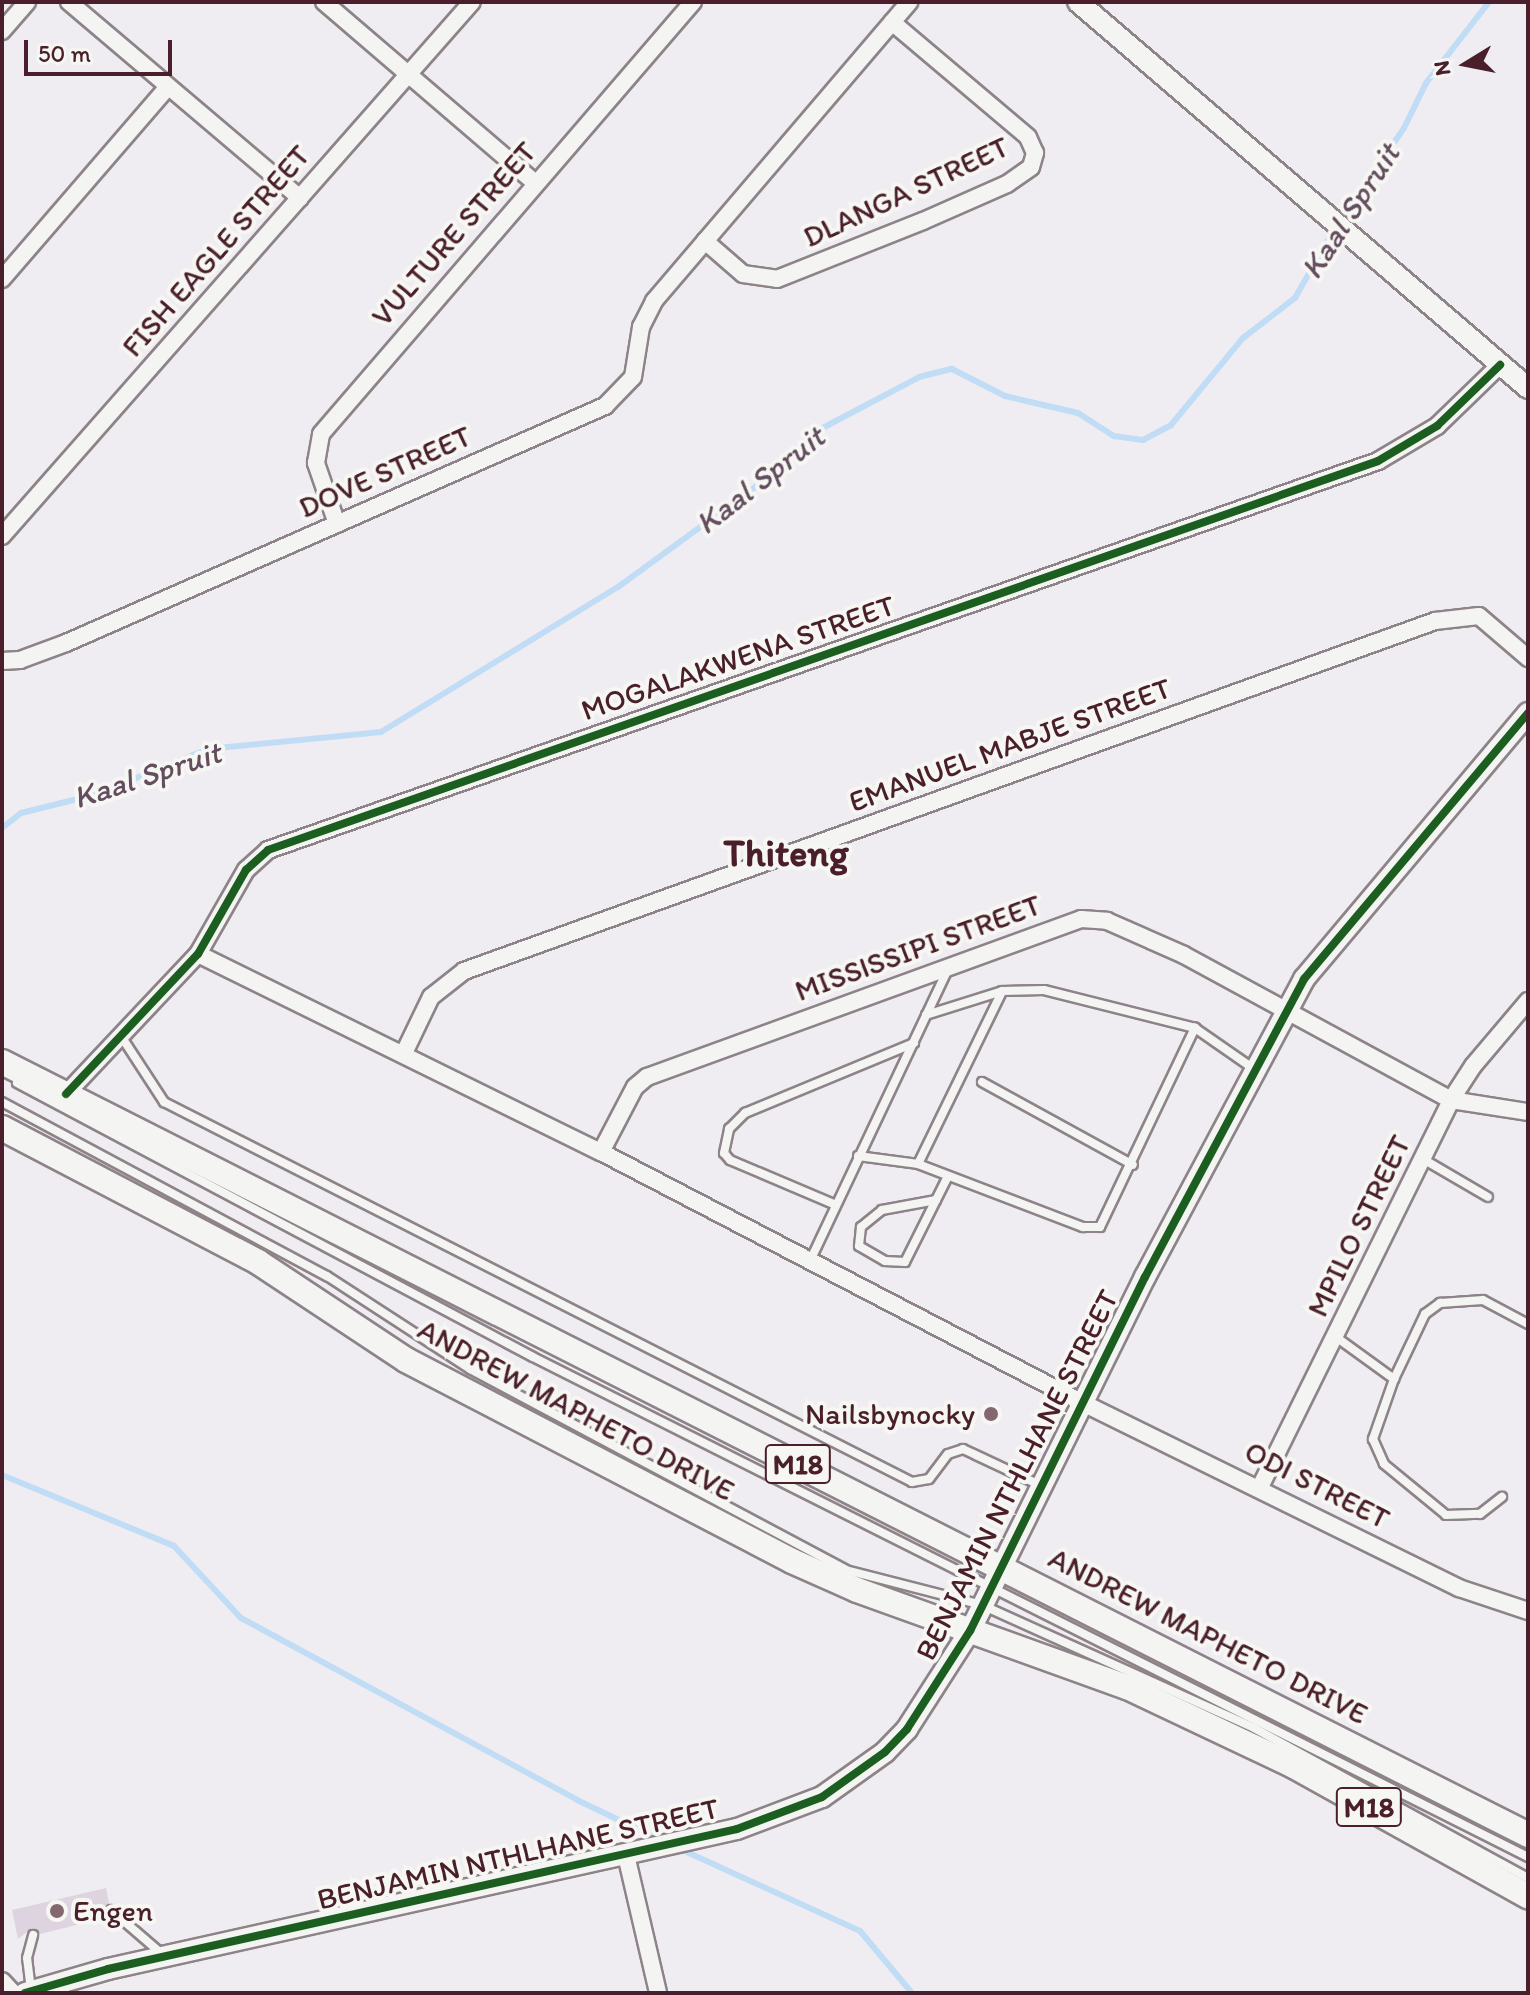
<!DOCTYPE html>
<style>
body{margin:0}
#map{position:relative;width:1530px;height:1995px;overflow:hidden;background:#f0edf2;font-family:Itim,sans-serif}
div>[style]{position:absolute}
.stream>*{height:6px;margin:-3px;padding:0 3px;transform-origin:3px;border-radius:3px;background:#c1ddf6}
.building>*{inset:0;background:#ddd4e0}
.roads{filter:drop-shadow(2px 0 #8d8388) drop-shadow(-2px 0 #8d8388) drop-shadow(0 2px #8d8388) drop-shadow(0 -2px #8d8388)}
.service>*{height:8px;margin:-4px;padding:0 4px;transform-origin:4px;border-radius:4px;background:#f4f4f3}
.minor>*{height:16px;margin:-8px;padding:0 8px;transform-origin:8px;border-radius:8px;background:#f4f4f3}
.tertiary>*{height:20px;margin:-10px;padding:0 10px;transform-origin:10px;border-radius:10px;background:#f4f4f3}
.primary>*{height:24px;margin:-12px;padding:0 12px;transform-origin:12px;border-radius:12px;background:#f4f4f3}
.cycleway>*{height:8px;margin:-4px;padding:0 4px;transform-origin:4px;border-radius:4px;background:#1b5e20}
.dots>*{width:22px;height:22px;translate:-50% -50%;box-sizing:border-box;border:4px solid #f6f6f2;border-radius:50%}
span{translate:-50% -50%;white-space:nowrap;text-align:center;line-height:1.15;-webkit-text-stroke:8px #f6f6f2;paint-order:stroke}
.shield-label span{padding:2px 6px;background:#f6f6f2;border:2px solid;border-radius:6px;-webkit-text-stroke-width:0}
.shield-label{font-size:28px;color:#4a1f2b;font-weight:700}
.street-label{font-size:30px;color:#4a1f2b}
.poi-label{font-size:30px;color:#4a1f2b}
.right{translate:-100% -50%;text-align:right}
.left{translate:0 -50%;text-align:left}
.water-label{font-size:32px;color:#634d5e;font-style:italic}
.district-label{font-size:38px;color:#4a1f2b;font-weight:700}
.frame{position:absolute;inset:0;border:4px solid #4a1f2b;pointer-events:none}
.north{position:absolute;left:1426px;top:24px;width:80px;height:80px;-webkit-text-stroke:6px #f6f6f2;paint-order:stroke;rotate:260deg;font-size:22px;font-weight:700;line-height:32px;text-align:center;color:#4a1f2b}
.north::after{content:'';display:block;margin:auto;width:28px;height:36px;background:#4a1f2b;clip-path:polygon(50% 0,100% 100%,50% 72%,0 100%)}
.scale{position:absolute;left:24px;top:40px;width:148px;height:36px;box-sizing:border-box;border:4px solid #4a1f2b;border-top:0;padding-left:10px;font-size:24px;line-height:28px;white-space:nowrap;color:#4a1f2b;-webkit-text-stroke:6px #f6f6f2;paint-order:stroke}
</style>
<div id="map">
<div class="stream">
<i style="left:2px;top:828px;width:24px;rotate:-38deg"></i>
<i style="left:21px;top:813px;width:75px;rotate:-13.9deg"></i>
<i style="left:94px;top:795px;width:123px;rotate:-22deg"></i>
<i style="left:208px;top:749px;width:174px;rotate:-5.6deg"></i>
<i style="left:381px;top:732px;width:278px;rotate:-31.5deg"></i>
<i style="left:618px;top:587px;width:182px;rotate:-36.1deg"></i>
<i style="left:765px;top:480px;width:67px;rotate:-44.4deg"></i>
<i style="left:813px;top:433px;width:120px;rotate:-27.8deg"></i>
<i style="left:919px;top:377px;width:34px;rotate:-14deg"></i>
<i style="left:952px;top:369px;width:59px;rotate:27deg"></i>
<i style="left:1005px;top:396px;width:75px;rotate:13.1deg"></i>
<i style="left:1078px;top:413px;width:43px;rotate:32.6deg"></i>
<i style="left:1114px;top:436px;width:29px;rotate:8deg"></i>
<i style="left:1143px;top:440px;width:32px;rotate:-28deg"></i>
<i style="left:1171px;top:425px;width:113px;rotate:-50.4deg"></i>
<i style="left:1243px;top:338px;width:66px;rotate:-37.6deg"></i>
<i style="left:1295px;top:298px;width:69px;rotate:-60.5deg"></i>
<i style="left:1329px;top:238px;width:133px;rotate:-55.7deg"></i>
<i style="left:1404px;top:128px;width:50px;rotate:-63.9deg"></i>
<i style="left:1426px;top:83px;width:103px;rotate:-52.1deg"></i>
<i style="left:2px;top:1475px;width:186px;rotate:22.4deg"></i>
<i style="left:174px;top:1546px;width:98px;rotate:47.1deg"></i>
<i style="left:241px;top:1618px;width:382px;rotate:28.4deg"></i>
<i style="left:577px;top:1800px;width:93px;rotate:25.5deg"></i>
<i style="left:678px;top:1848px;width:200px;rotate:24.5deg"></i>
<i style="left:860px;top:1931px;width:81px;rotate:50deg"></i>
</div>
<div class="building">
<i style="clip-path:polygon(106px 1888px,109px 1903px,104px 1912px,109px 1917px,40px 1934px,32px 1928px,18px 1939px,12px 1910px)"></i>
</div>
<div class="roads">
<div class="service">
<i style="left:926px;top:1015px;width:80px;rotate:-17.5deg"></i>
<i style="left:1002px;top:991px;width:42px;rotate:-1.4deg"></i>
<i style="left:1044px;top:990px;width:156px;rotate:14.1deg"></i>
<i style="left:1195px;top:1028px;width:72px;rotate:34.8deg"></i>
<i style="left:121px;top:1036px;width:79px;rotate:56.9deg"></i>
<i style="left:164px;top:1102px;width:839px;rotate:26.93deg"></i>
<i style="left:912px;top:1482px;width:17px;rotate:-10deg"></i>
<i style="left:929px;top:1479px;width:31px;rotate:-53deg"></i>
<i style="left:948px;top:1454px;width:16px;rotate:-18deg"></i>
<i style="left:963px;top:1449px;width:85px;rotate:25.1deg"></i>
<i style="left:982px;top:1082px;width:172px;rotate:28.8deg"></i>
<i style="left:17px;top:1083px;width:584px;rotate:27.97deg"></i>
<i style="left:533px;top:1357px;width:1114px;rotate:26.68deg"></i>
<i style="left:2px;top:1102px;width:369px;rotate:28.2deg"></i>
<i style="left:327px;top:1276px;width:171px;rotate:33deg"></i>
<i style="left:470px;top:1369px;width:426px;rotate:28.1deg"></i>
<i style="left:846px;top:1570px;width:140px;rotate:14.4deg"></i>
<i style="left:982px;top:1605px;width:299px;rotate:24.3deg"></i>
<i style="left:1254px;top:1728px;width:312px;rotate:28.7deg"></i>
<i style="left:858px;top:1156px;width:61px;rotate:7.6deg"></i>
<i style="left:918px;top:1164px;width:177px;rotate:20.9deg"></i>
<i style="left:1083px;top:1227px;width:17px"></i>
<i style="left:1100px;top:1227px;width:221px;rotate:-64.5deg"></i>
<i style="left:1423px;top:1159px;width:75px;rotate:30.3deg"></i>
<i style="left:918px;top:1164px;width:191px;rotate:-64deg"></i>
<i style="left:936px;top:1200px;width:55px;rotate:169.5deg"></i>
<i style="left:882px;top:1210px;width:27px;rotate:141deg"></i>
<i style="left:861px;top:1227px;width:19px;rotate:96deg"></i>
<i style="left:859px;top:1246px;width:30px;rotate:30deg"></i>
<i style="left:885px;top:1261px;width:20px;rotate:3deg"></i>
<i style="left:905px;top:1262px;width:96px;rotate:-63.4deg"></i>
<i style="left:836px;top:1205px;width:115px;rotate:-157deg"></i>
<i style="left:730px;top:1160px;width:9px;rotate:-131deg"></i>
<i style="left:724px;top:1153px;width:25px;rotate:-78deg"></i>
<i style="left:729px;top:1129px;width:23px;rotate:-45deg"></i>
<i style="left:745px;top:1113px;width:183px;rotate:-22.5deg"></i>
<i style="left:810px;top:1261px;width:323px;rotate:-64.7deg"></i>
<i style="left:1336px;top:1337px;width:72px;rotate:35.9deg"></i>
<i style="left:1394px;top:1379px;width:72px;rotate:-64.5deg"></i>
<i style="left:1425px;top:1314px;width:19px;rotate:-36deg"></i>
<i style="left:1440px;top:1303px;width:43px;rotate:-4deg"></i>
<i style="left:1483px;top:1300px;width:51px;rotate:28.1deg"></i>
<i style="left:1394px;top:1379px;width:64px;rotate:109.3deg"></i>
<i style="left:1373px;top:1439px;width:27px;rotate:66deg"></i>
<i style="left:1384px;top:1464px;width:80px;rotate:39.4deg"></i>
<i style="left:1446px;top:1515px;width:34px;rotate:-2deg"></i>
<i style="left:1480px;top:1514px;width:28px;rotate:-38deg"></i>
<i style="left:111px;top:1910px;width:67px;rotate:40.8deg"></i>
<i style="left:31px;top:1990px;width:32px;rotate:-97deg"></i>
<i style="left:27px;top:1958px;width:24px;rotate:-75deg"></i>
</div>
<div class="minor">
<i style="left:69px;top:2px;width:303px;rotate:40.3deg"></i>
<i style="left:324px;top:2px;width:278px;rotate:40.6deg"></i>
<i style="left:2px;top:31px;width:38px;rotate:-49deg"></i>
<i style="left:705px;top:241px;width:50px;rotate:41deg"></i>
<i style="left:743px;top:274px;width:34px;rotate:8deg"></i>
<i style="left:777px;top:279px;width:157px;rotate:-21.7deg"></i>
<i style="left:923px;top:221px;width:92px;rotate:-23.8deg"></i>
<i style="left:1007px;top:184px;width:29px;rotate:-35deg"></i>
<i style="left:1031px;top:167px;width:15px;rotate:-74deg"></i>
<i style="left:1035px;top:153px;width:17px;rotate:-114deg"></i>
<i style="left:1028px;top:137px;width:178px;rotate:-139.8deg"></i>
<i style="left:2px;top:279px;width:254px;rotate:-49.2deg"></i>
<i style="left:337px;top:524px;width:65px;rotate:-109deg"></i>
<i style="left:316px;top:463px;width:29px;rotate:-80deg"></i>
<i style="left:321px;top:434px;width:570px;rotate:-49.27deg"></i>
<i style="left:2px;top:536px;width:711px;rotate:-48.65deg"></i>
<i style="left:2px;top:661px;width:18px;rotate:-3deg"></i>
<i style="left:20px;top:660px;width:49px;rotate:-20.3deg"></i>
<i style="left:66px;top:643px;width:589px;rotate:-23.74deg"></i>
<i style="left:605px;top:406px;width:40px;rotate:-46deg"></i>
<i style="left:633px;top:377px;width:51px;rotate:-80.9deg"></i>
<i style="left:641px;top:327px;width:29px;rotate:-63deg"></i>
<i style="left:654px;top:301px;width:393px;rotate:-49.5deg"></i>
<i style="left:198px;top:954px;width:449px;rotate:26.2deg"></i>
<i style="left:601px;top:1152px;width:543px;rotate:27.51deg"></i>
<i style="left:1083px;top:1403px;width:419px;rotate:26.2deg"></i>
<i style="left:1459px;top:1588px;width:73px;rotate:18.4deg"></i>
<i style="left:404px;top:1053px;width:62px;rotate:-64.3deg"></i>
<i style="left:431px;top:997px;width:42px;rotate:-38.2deg"></i>
<i style="left:464px;top:971px;width:1032px;rotate:-19.82deg"></i>
<i style="left:1435px;top:621px;width:44px;rotate:-6.5deg"></i>
<i style="left:1479px;top:616px;width:65px;rotate:40.6deg"></i>
<i style="left:66px;top:1094px;width:192px;rotate:-46.7deg"></i>
<i style="left:198px;top:954px;width:97px;rotate:-60.3deg"></i>
<i style="left:246px;top:870px;width:30px;rotate:-42deg"></i>
<i style="left:268px;top:850px;width:1176px;rotate:-19.31deg"></i>
<i style="left:1378px;top:461px;width:69px;rotate:-30.7deg"></i>
<i style="left:1437px;top:426px;width:88px;rotate:-44.1deg"></i>
<i style="left:601px;top:1152px;width:73px;rotate:-62.4deg"></i>
<i style="left:635px;top:1087px;width:16px;rotate:-40deg"></i>
<i style="left:647px;top:1077px;width:462px;rotate:-20deg"></i>
<i style="left:1081px;top:919px;width:26px;rotate:4deg"></i>
<i style="left:1107px;top:921px;width:84px;rotate:23.8deg"></i>
<i style="left:1184px;top:955px;width:304px;rotate:28.5deg"></i>
<i style="left:1451px;top:1100px;width:78px;rotate:8.9deg"></i>
<i style="left:1260px;top:1487px;width:432px;rotate:-63.7deg"></i>
<i style="left:1451px;top:1100px;width:40px;rotate:-57.1deg"></i>
<i style="left:1473px;top:1066px;width:85px;rotate:-49.8deg"></i>
<i style="left:626px;top:1855px;width:142px;rotate:76.9deg"></i>
<i style="left:2px;top:1981px;width:16px;rotate:47deg"></i>
</div>
<div class="tertiary">
<i style="left:1078px;top:2px;width:593px;rotate:40.62deg"></i>
<i style="left:25px;top:1993px;width:86px;rotate:-16.1deg"></i>
<i style="left:108px;top:1969px;width:644px;rotate:-12.55deg"></i>
<i style="left:737px;top:1829px;width:91px;rotate:-20.6deg"></i>
<i style="left:822px;top:1797px;width:77px;rotate:-35.5deg"></i>
<i style="left:885px;top:1752px;width:32px;rotate:-46deg"></i>
<i style="left:907px;top:1729px;width:117px;rotate:-57.3deg"></i>
<i style="left:970px;top:1631px;width:395px;rotate:-63.7deg"></i>
<i style="left:1145px;top:1277px;width:338px;rotate:-61.9deg"></i>
<i style="left:1304px;top:979px;width:348px;rotate:-49.9deg"></i>
</div>
<div class="primary">
<i style="left:2px;top:1062px;width:1711px;rotate:26.86deg"></i>
<i style="left:2px;top:1128px;width:289px;rotate:27.6deg"></i>
<i style="left:258px;top:1262px;width:178px;rotate:33.5deg"></i>
<i style="left:406px;top:1360px;width:435px;rotate:27.5deg"></i>
<i style="left:792px;top:1561px;width:71px;rotate:24deg"></i>
<i style="left:857px;top:1590px;width:287px;rotate:19.8deg"></i>
<i style="left:1127px;top:1687px;width:185px;rotate:25.3deg"></i>
<i style="left:1294px;top:1766px;width:268px;rotate:29.1deg"></i>
</div>
</div>
<div class="cycleway">
<i style="left:66px;top:1094px;width:192px;rotate:-46.7deg"></i>
<i style="left:198px;top:954px;width:97px;rotate:-60.3deg"></i>
<i style="left:246px;top:870px;width:30px;rotate:-42deg"></i>
<i style="left:268px;top:850px;width:1176px;rotate:-19.31deg"></i>
<i style="left:1378px;top:461px;width:69px;rotate:-30.7deg"></i>
<i style="left:1437px;top:426px;width:88px;rotate:-44.1deg"></i>
<i style="left:25px;top:1993px;width:86px;rotate:-16.1deg"></i>
<i style="left:108px;top:1969px;width:644px;rotate:-12.55deg"></i>
<i style="left:737px;top:1829px;width:91px;rotate:-20.6deg"></i>
<i style="left:822px;top:1797px;width:77px;rotate:-35.5deg"></i>
<i style="left:885px;top:1752px;width:32px;rotate:-46deg"></i>
<i style="left:907px;top:1729px;width:117px;rotate:-57.3deg"></i>
<i style="left:970px;top:1631px;width:395px;rotate:-63.7deg"></i>
<i style="left:1145px;top:1277px;width:338px;rotate:-61.9deg"></i>
<i style="left:1304px;top:979px;width:348px;rotate:-49.9deg"></i>
</div>
<div class="dots">
<i style="left:991px;top:1414px;background:#846771"></i>
<i style="left:57px;top:1911px;background:#846771"></i>
</div>
<div class="shield-label">
<span style="left:798px;top:1464px">M18</span>
<span style="left:1369px;top:1807px">M18</span>
</div>
<div class="street-label">
<span style="left:906px;top:192px;rotate:-25deg">DLANGA STREET</span>
<span style="left:454px;top:234px;rotate:-49deg">VULTURE STREET</span>
<span style="left:216px;top:251px;rotate:-49deg">FISH EAGLE STREET</span>
<span style="left:385px;top:472px;rotate:-24deg">DOVE STREET</span>
<span style="left:738px;top:658px;rotate:-19deg">MOGALAKWENA STREET</span>
<span style="left:1010px;top:745px;rotate:-20deg">EMANUEL MABJE STREET</span>
<span style="left:918px;top:948px;rotate:-20deg">MISSISSIPI STREET</span>
<span style="left:1359px;top:1226px;rotate:-64deg">MPILO STREET</span>
<span style="left:576px;top:1410px;rotate:28deg">ANDREW MAPHETO DRIVE</span>
<span style="left:1017px;top:1475px;rotate:-63deg">BENJAMIN NTHLHANE STREET</span>
<span style="left:1317px;top:1485px;rotate:27deg">ODI STREET</span>
<span style="left:1208px;top:1636px;rotate:27deg">ANDREW MAPHETO DRIVE</span>
<span style="left:518px;top:1854px;rotate:-13deg">BENJAMIN NTHLHANE STREET</span>
</div>
<div class="poi-label">
<span class="right" style="left:975px;top:1414px">Nailsbynocky</span>
<span class="left" style="left:73px;top:1911px">Engen</span>
</div>
<div class="water-label">
<span style="left:1350px;top:211px;rotate:-57deg">Kaal Spruit</span>
<span style="left:760px;top:480px;rotate:-38deg">Kaal Spruit</span>
<span style="left:147px;top:775px;rotate:-18deg">Kaal Spruit</span>
</div>
<div class="district-label">
<span style="left:786px;top:854px">Thiteng</span>
</div>
<div class="frame"></div>
<div class="north">N</div>
<div class="scale">50 m</div>
</div>
